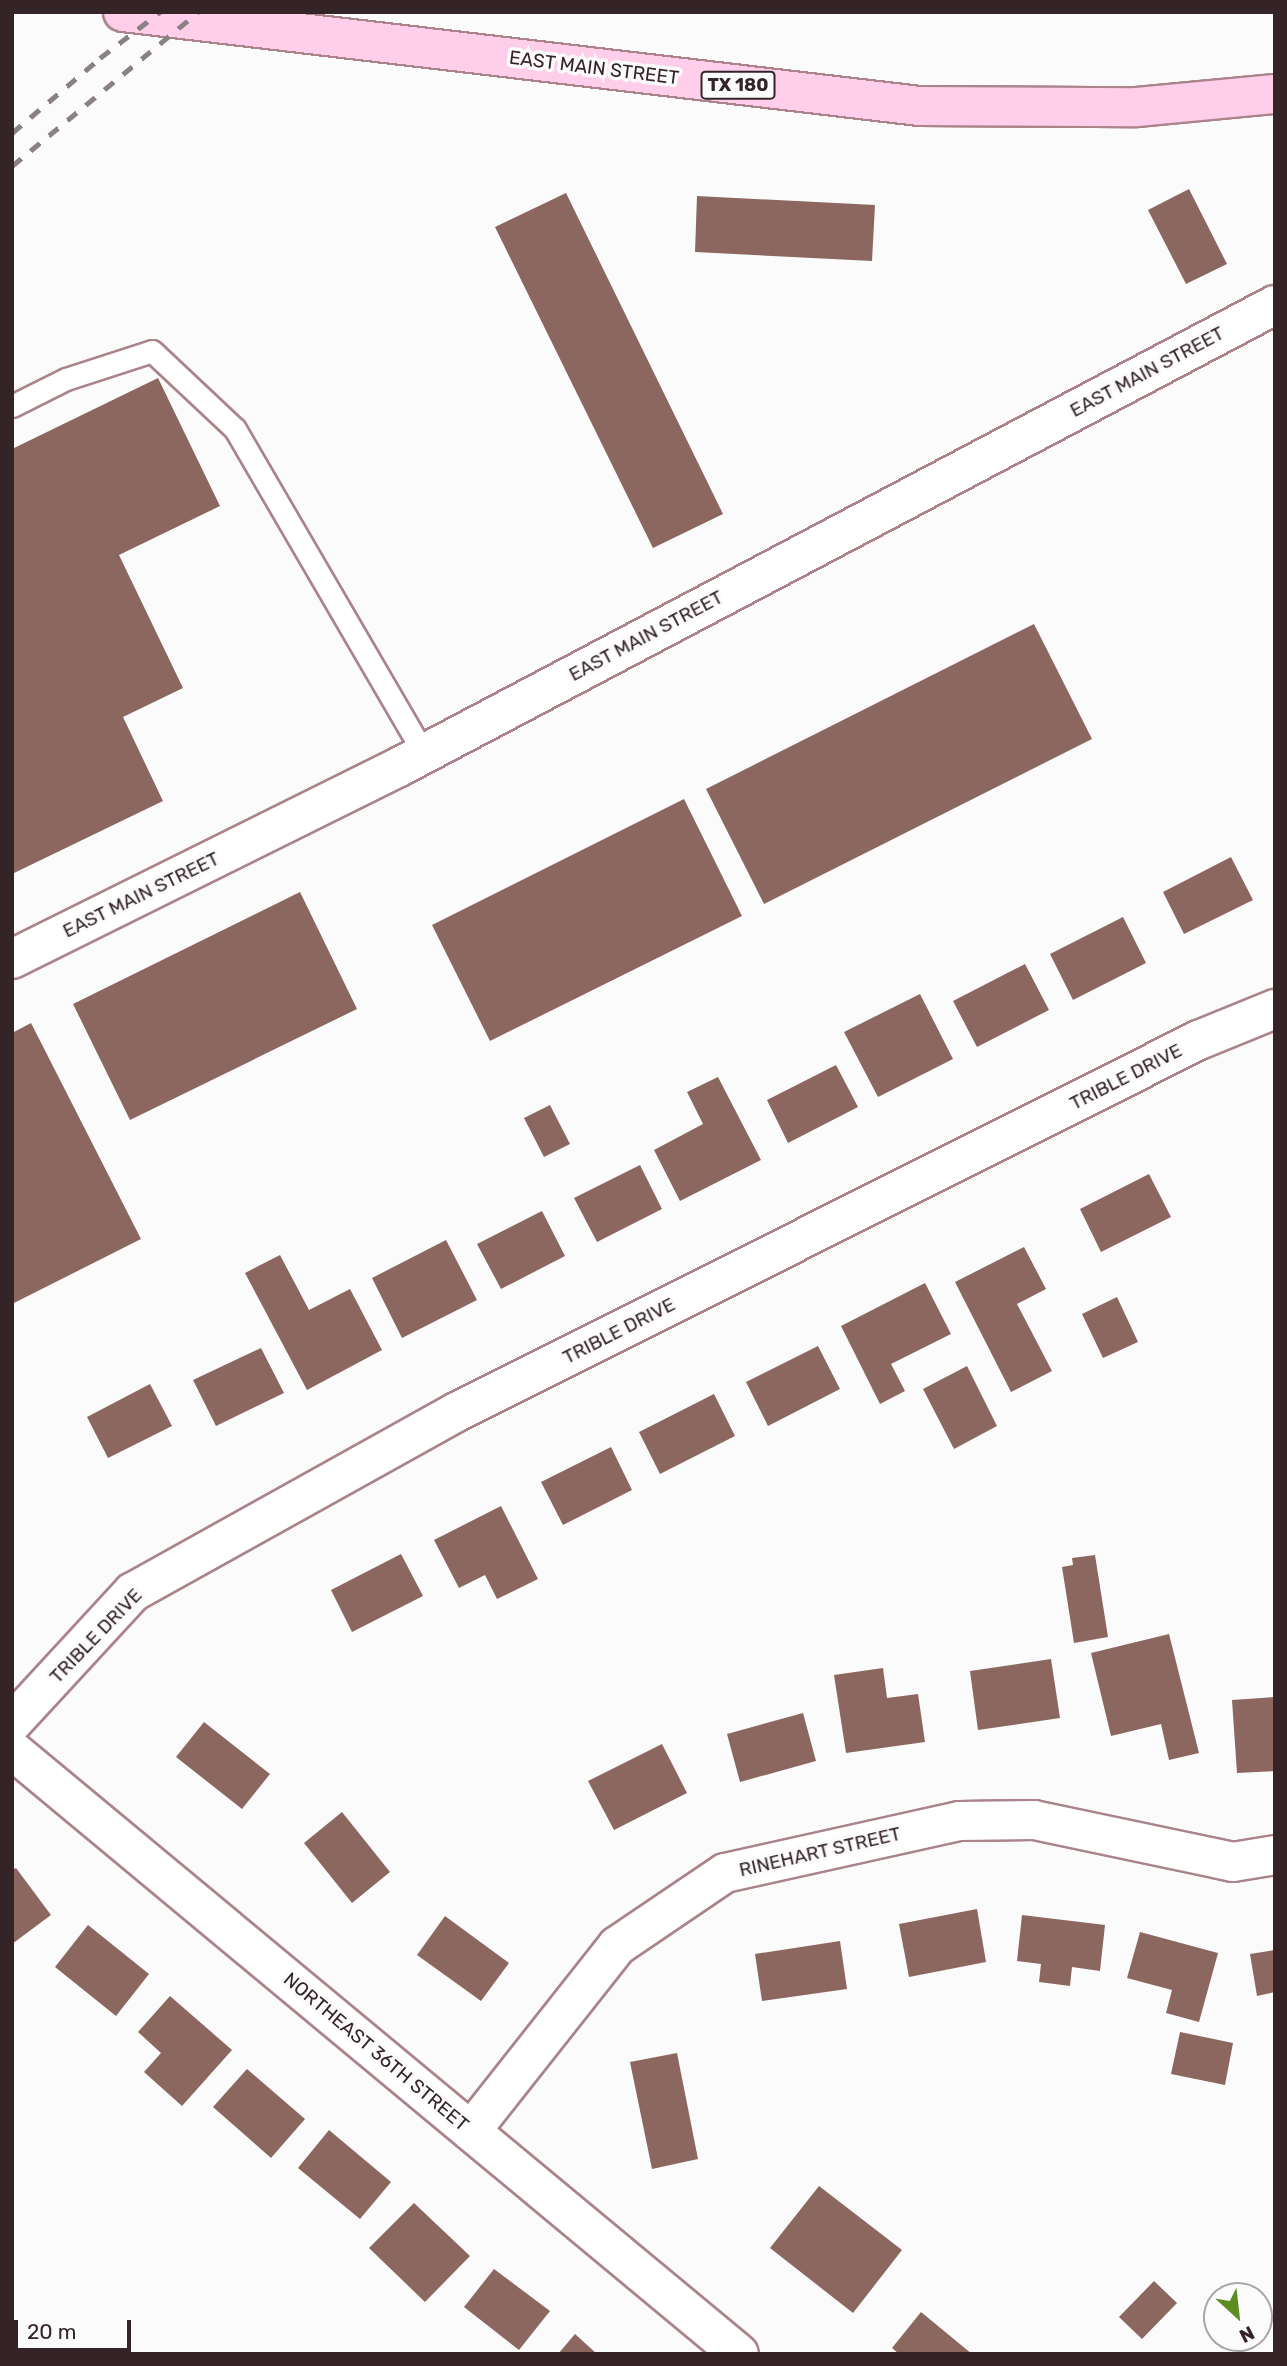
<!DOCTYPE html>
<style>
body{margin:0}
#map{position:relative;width:1287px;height:2366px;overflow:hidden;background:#fbfbfb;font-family:Rubik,sans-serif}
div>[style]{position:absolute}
.building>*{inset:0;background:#8b6760}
.roads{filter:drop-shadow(2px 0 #aa848a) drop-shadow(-2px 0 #aa848a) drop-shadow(0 2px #aa848a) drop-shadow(0 -2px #aa848a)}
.service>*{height:21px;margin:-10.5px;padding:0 10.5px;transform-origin:10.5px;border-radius:10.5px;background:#fff}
.minor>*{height:38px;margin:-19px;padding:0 19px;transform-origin:19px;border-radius:19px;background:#fff}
.primary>*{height:38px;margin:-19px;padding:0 19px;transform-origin:19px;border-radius:19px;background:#feceeb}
.rail>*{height:5px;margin-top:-2.5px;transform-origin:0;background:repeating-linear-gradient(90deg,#8a8183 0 12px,transparent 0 24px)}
span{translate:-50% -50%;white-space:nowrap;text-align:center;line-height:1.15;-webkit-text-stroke:7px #fbfbfb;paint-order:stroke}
.shield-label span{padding:2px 5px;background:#fbfbfb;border:2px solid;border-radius:5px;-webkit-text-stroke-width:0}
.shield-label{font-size:18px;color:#342427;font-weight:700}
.street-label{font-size:19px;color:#342427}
.frame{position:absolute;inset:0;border:14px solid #342427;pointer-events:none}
.north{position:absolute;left:1203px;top:2282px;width:70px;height:70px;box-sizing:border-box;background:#fbfbfb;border:2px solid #aba5a6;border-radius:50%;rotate:153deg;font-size:19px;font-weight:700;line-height:28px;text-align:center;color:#342427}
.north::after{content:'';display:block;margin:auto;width:24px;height:32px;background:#5c8d22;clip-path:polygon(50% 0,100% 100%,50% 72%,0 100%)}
.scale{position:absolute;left:14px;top:2320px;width:117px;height:32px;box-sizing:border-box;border:4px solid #342427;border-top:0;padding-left:9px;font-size:21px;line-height:24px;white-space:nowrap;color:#342427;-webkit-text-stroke:5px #fbfbfb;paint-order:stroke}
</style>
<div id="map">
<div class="building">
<i style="clip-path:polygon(1189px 189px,1227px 264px,1186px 284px,1148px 210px)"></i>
<i style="clip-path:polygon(566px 193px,723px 514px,653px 548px,495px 227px)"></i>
<i style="clip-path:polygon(697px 196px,875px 205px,872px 261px,695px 252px)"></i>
<i style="clip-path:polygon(158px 378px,220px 506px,119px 555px,183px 688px,123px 717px,163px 801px,12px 874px,12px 449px)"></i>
<i style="clip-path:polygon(1034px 624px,1092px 739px,764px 904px,706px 789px)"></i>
<i style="clip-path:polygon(684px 799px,742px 916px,490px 1041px,432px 925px)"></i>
<i style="clip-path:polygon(1231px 857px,1253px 900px,1184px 934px,1163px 892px)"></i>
<i style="clip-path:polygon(300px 892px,357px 1009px,130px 1120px,73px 1004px)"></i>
<i style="clip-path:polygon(1123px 917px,1146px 963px,1073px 1000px,1050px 954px)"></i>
<i style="clip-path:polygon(1025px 964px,1049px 1010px,977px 1047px,953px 1001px)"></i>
<i style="clip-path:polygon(920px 994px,953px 1059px,878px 1097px,844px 1032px)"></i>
<i style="clip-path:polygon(31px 1023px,141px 1239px,12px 1304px,12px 1033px)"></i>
<i style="clip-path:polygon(836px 1065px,858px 1107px,788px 1143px,767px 1100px)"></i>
<i style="clip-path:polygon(718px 1077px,761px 1160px,680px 1201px,654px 1150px,703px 1124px,687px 1092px)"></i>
<i style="clip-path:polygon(550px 1105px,570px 1144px,544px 1157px,524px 1118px)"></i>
<i style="clip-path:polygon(640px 1165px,662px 1209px,597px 1242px,574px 1198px)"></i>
<i style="clip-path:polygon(1149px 1174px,1171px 1217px,1101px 1252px,1080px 1209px)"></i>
<i style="clip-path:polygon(542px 1211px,565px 1256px,501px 1289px,477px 1244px)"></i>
<i style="clip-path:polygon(446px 1240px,477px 1300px,402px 1338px,372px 1278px)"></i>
<i style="clip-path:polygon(1024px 1247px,1046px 1289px,1017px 1304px,1052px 1371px,1011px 1392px,955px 1282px)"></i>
<i style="clip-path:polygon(280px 1255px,309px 1310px,350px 1289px,382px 1350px,307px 1390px,245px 1273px)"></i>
<i style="clip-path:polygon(925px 1283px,951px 1334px,891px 1364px,905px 1391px,880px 1404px,841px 1326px)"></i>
<i style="clip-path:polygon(1117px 1297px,1138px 1342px,1103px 1358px,1082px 1314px)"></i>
<i style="clip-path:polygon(818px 1346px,840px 1389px,768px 1426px,746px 1382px)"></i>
<i style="clip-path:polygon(261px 1348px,284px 1393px,216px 1426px,193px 1380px)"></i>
<i style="clip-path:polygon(967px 1366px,997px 1426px,954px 1449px,923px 1389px)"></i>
<i style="clip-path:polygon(150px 1384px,172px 1426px,108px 1458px,87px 1417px)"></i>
<i style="clip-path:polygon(714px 1394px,735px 1436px,660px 1474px,639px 1432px)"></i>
<i style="clip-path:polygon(611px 1447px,632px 1490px,563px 1525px,541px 1482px)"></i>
<i style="clip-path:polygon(501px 1506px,538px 1579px,497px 1599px,485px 1575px,459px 1588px,434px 1540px)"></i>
<i style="clip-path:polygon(401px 1554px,423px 1596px,352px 1632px,331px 1590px)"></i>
<i style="clip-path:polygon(1095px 1555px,1108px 1637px,1074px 1643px,1062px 1567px,1073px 1565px,1072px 1558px)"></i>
<i style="clip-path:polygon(1169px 1634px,1199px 1753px,1169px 1760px,1161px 1724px,1111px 1736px,1091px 1653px)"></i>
<i style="clip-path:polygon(1051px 1659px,1060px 1718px,978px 1730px,970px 1671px)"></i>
<i style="clip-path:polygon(883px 1668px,887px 1698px,918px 1694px,925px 1742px,846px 1753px,834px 1675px)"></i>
<i style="clip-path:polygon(1275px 1697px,1275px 1771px,1237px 1773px,1232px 1700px)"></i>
<i style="clip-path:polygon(803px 1713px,816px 1761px,740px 1782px,727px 1734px)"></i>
<i style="clip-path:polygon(204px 1722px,270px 1774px,242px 1809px,176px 1757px)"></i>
<i style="clip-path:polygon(662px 1744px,687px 1793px,614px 1830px,588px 1781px)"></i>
<i style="clip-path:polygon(342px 1812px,390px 1872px,352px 1903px,304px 1843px)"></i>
<i style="clip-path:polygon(16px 1868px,51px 1915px,12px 1944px,12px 1870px)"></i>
<i style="clip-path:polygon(977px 1909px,986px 1962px,909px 1977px,899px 1924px)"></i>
<i style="clip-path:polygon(1022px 1915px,1105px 1925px,1100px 1971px,1072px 1967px,1070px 1986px,1039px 1982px,1041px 1964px,1017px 1961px)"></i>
<i style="clip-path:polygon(445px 1916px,509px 1963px,481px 2001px,417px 1955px)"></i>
<i style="clip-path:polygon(88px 1925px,149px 1974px,116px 2016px,55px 1967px)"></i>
<i style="clip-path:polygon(1140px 1932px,1218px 1953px,1199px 2022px,1166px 2013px,1172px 1990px,1127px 1978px)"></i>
<i style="clip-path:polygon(840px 1941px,847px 1989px,762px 2001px,755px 1954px)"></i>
<i style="clip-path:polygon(1275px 1950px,1275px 1992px,1257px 1996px,1250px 1954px)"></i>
<i style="clip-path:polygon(170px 1996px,232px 2050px,182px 2106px,144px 2072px,161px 2053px,138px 2032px)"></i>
<i style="clip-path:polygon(1180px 2032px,1233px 2043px,1225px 2085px,1171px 2074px)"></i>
<i style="clip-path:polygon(677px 2053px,698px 2159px,652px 2169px,630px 2062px)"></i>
<i style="clip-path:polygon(247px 2069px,305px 2119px,271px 2158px,213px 2107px)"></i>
<i style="clip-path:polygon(329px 2130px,391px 2182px,360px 2219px,298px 2168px)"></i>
<i style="clip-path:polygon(819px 2186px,902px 2250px,853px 2313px,770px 2248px)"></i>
<i style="clip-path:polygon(414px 2203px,470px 2256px,425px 2302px,369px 2248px)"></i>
<i style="clip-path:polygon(494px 2269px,550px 2311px,519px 2350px,464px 2307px)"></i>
<i style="clip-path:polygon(1154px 2281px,1177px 2303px,1142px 2339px,1119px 2317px)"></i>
<i style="clip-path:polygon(921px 2312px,972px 2354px,899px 2354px,892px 2348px)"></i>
<i style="clip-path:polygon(575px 2334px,597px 2354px,558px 2354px)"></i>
</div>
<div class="roads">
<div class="service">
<i style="left:12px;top:406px;width:60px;rotate:-26.6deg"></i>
<i style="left:66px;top:379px;width:90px;rotate:-18deg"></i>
<i style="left:152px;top:351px;width:114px;rotate:43.2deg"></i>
<i style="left:235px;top:429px;width:376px;rotate:59.8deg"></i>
</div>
<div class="minor">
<i style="left:12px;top:959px;width:432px;rotate:-26.4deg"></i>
<i style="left:399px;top:767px;width:990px;rotate:-27.81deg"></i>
<i style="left:12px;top:1723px;width:178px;rotate:-47.3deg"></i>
<i style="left:133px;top:1592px;width:368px;rotate:-29.1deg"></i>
<i style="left:455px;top:1413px;width:832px;rotate:-26.63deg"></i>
<i style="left:1199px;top:1040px;width:82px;rotate:-22.2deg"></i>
<i style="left:12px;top:1750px;width:945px;rotate:39.72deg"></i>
<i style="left:471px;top:2131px;width:236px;rotate:-51.7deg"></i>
<i style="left:617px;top:1946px;width:130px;rotate:-34.1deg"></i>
<i style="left:725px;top:1873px;width:240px;rotate:-12.5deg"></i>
<i style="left:959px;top:1821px;width:75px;rotate:-0.8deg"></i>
<i style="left:1034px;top:1820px;width:203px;rotate:11.9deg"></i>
<i style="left:1233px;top:1862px;width:43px;rotate:-9.5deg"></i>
</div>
<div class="primary">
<i style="left:123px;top:12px;width:802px;rotate:6.73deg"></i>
<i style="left:919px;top:106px;width:218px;rotate:0.3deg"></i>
<i style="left:1137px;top:107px;width:139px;rotate:-5.4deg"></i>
</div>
</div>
<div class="rail">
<i style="left:12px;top:133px;width:116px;rotate:-40.4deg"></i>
<i style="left:100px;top:58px;width:76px;rotate:-37.5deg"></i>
<i style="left:12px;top:166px;width:241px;rotate:-39.6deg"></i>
</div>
<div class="shield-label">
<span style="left:738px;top:85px">TX 180</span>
</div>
<div class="street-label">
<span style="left:594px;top:68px;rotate:7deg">EAST MAIN STREET</span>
<span style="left:1147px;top:372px;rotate:-28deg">EAST MAIN STREET</span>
<span style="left:646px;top:636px;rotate:-28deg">EAST MAIN STREET</span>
<span style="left:141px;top:895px;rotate:-26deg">EAST MAIN STREET</span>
<span style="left:1126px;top:1077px;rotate:-27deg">TRIBLE DRIVE</span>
<span style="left:619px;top:1331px;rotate:-27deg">TRIBLE DRIVE</span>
<span style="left:96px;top:1636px;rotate:-46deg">TRIBLE DRIVE</span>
<span style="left:820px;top:1852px;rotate:-13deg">RINEHART STREET</span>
<span style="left:376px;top:2052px;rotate:40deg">NORTHEAST 36TH STREET</span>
</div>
<div class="frame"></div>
<div class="north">N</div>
<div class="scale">20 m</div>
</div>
